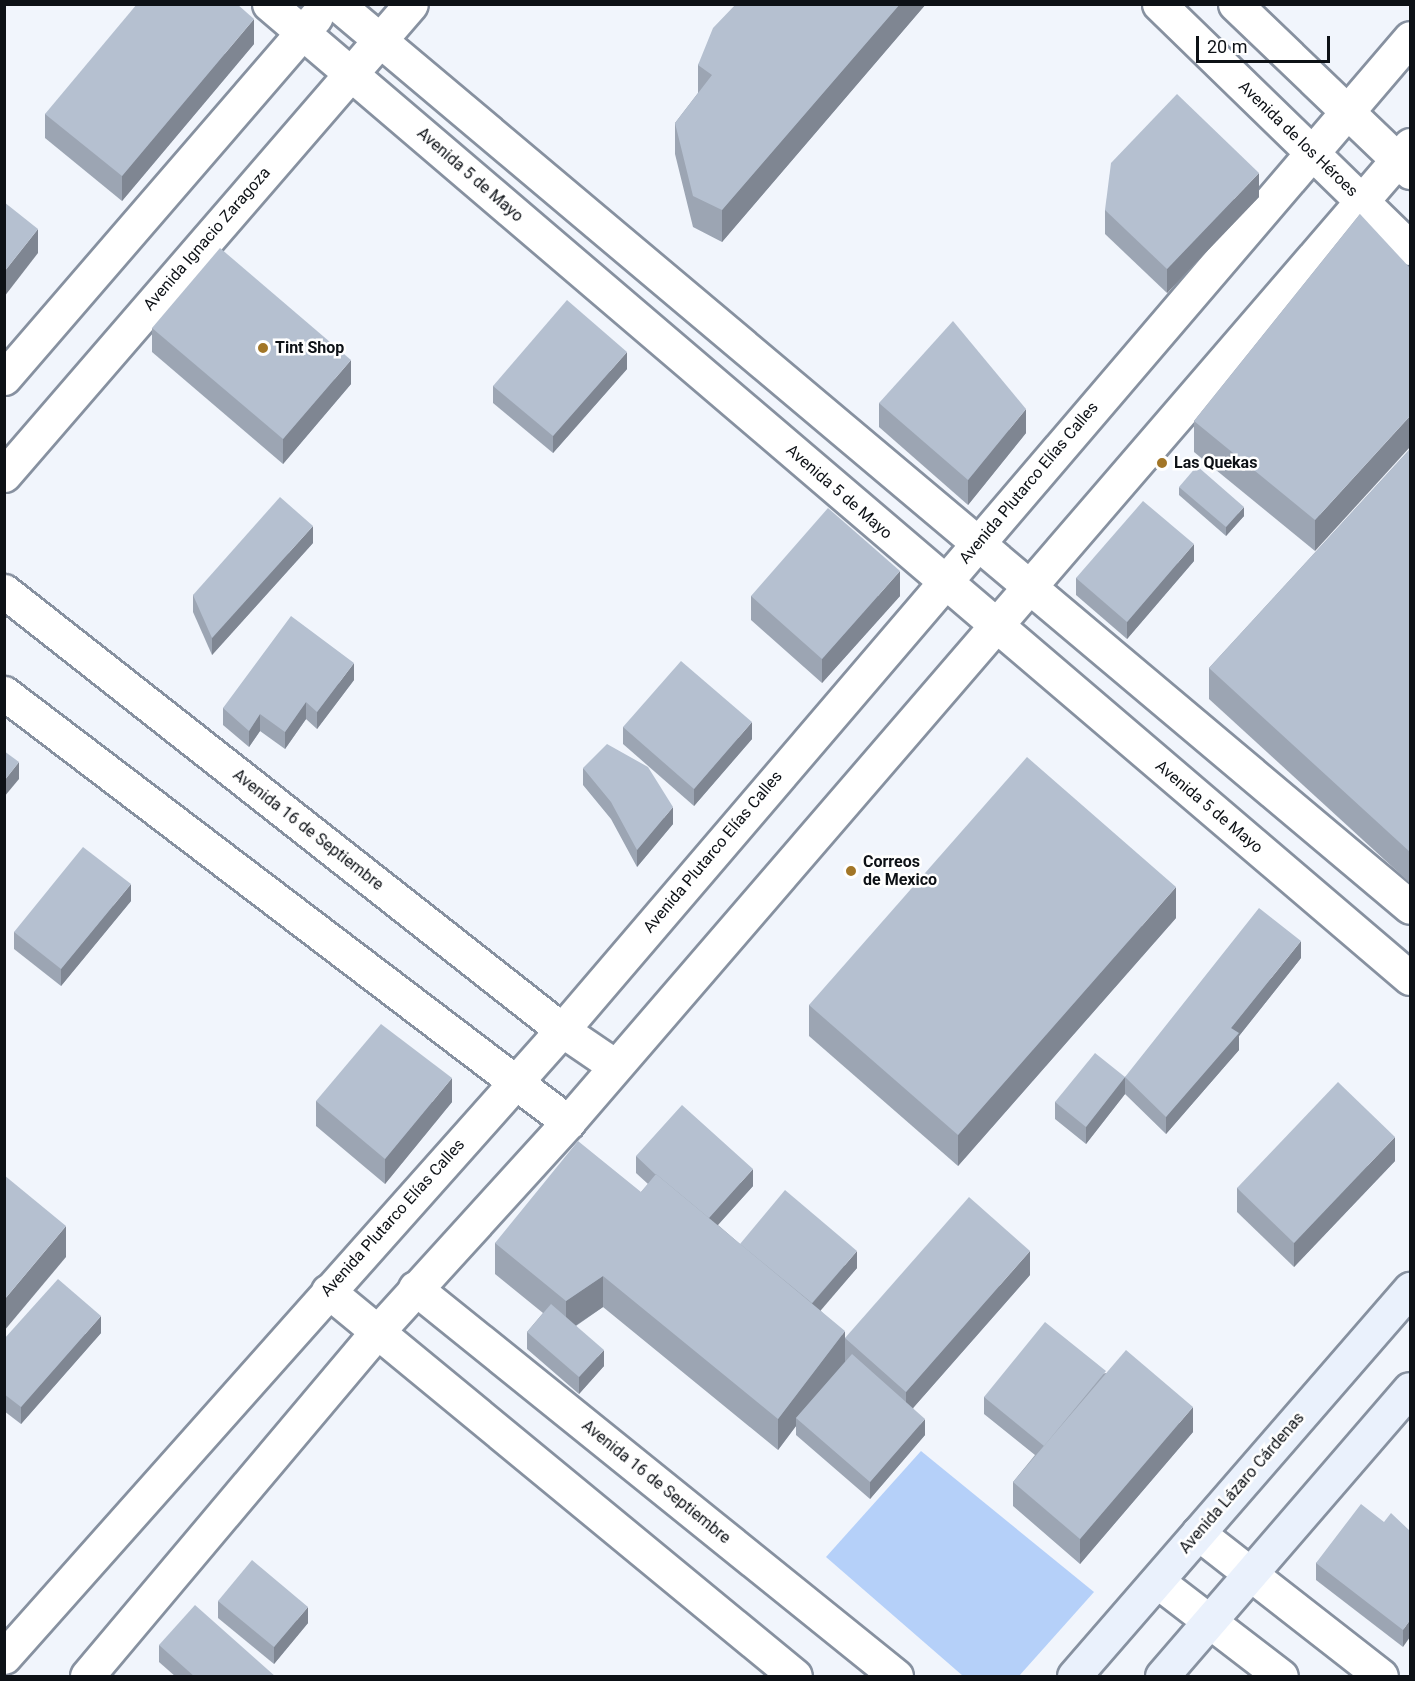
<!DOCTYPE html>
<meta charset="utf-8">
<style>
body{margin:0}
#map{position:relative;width:1415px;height:1681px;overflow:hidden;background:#f1f5fc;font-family:Roboto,sans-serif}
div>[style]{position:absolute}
.green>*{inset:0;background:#b5d0f9}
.roads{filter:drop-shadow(2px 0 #8791a0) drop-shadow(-2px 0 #8791a0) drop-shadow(0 2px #8791a0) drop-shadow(0 -2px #8791a0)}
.minor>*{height:33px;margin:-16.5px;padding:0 16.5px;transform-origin:16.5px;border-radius:16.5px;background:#fff}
.tertiary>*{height:33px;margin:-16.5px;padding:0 16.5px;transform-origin:16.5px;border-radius:16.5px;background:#fff}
.secondary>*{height:33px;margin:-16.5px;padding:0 16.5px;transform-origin:16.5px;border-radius:16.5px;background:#eaf1fc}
.wall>*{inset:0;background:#9ca5b3}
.shaded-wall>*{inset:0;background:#7f8692}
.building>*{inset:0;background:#b5c0d0}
.dots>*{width:16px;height:16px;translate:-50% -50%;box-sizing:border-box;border:3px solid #fff;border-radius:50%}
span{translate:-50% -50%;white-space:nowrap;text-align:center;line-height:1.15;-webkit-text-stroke:5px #fff;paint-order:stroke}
.street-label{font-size:16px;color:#0d1116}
.poi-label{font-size:16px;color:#0d1116;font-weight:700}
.left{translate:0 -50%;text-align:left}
.frame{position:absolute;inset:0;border:6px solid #0d1116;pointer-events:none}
.scale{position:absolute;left:1196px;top:36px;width:134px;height:27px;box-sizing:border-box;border:3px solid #0d1116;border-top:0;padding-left:8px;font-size:18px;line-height:21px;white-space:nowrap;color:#0d1116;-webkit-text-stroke:4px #fff;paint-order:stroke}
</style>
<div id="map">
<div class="green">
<i style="clip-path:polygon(921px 1451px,1094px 1592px,1019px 1676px,963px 1676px,826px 1557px)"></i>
</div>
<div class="roads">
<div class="minor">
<i style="left:269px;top:4px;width:1500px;rotate:40.49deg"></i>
<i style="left:337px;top:4px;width:1402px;rotate:40.08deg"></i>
<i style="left:4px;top:378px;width:477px;rotate:-49.2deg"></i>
<i style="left:4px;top:475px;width:622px;rotate:-49.17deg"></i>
<i style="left:4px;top:591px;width:710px;rotate:38.19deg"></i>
<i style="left:562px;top:1030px;width:64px;rotate:34.2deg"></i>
<i style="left:4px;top:693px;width:709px;rotate:37.26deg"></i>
<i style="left:415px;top:1288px;width:618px;rotate:38.89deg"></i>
<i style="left:328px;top:1291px;width:605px;rotate:39.5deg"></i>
<i style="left:1198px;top:1533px;width:232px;rotate:38deg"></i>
<i style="left:1157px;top:1581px;width:156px;rotate:37.5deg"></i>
<i style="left:4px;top:1657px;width:839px;rotate:-48.33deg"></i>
<i style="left:562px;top:1030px;width:1305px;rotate:-49.47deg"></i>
<i style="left:87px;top:1676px;width:451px;rotate:-49.9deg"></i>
<i style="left:378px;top:1331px;width:282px;rotate:-47.7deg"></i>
<i style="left:568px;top:1122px;width:1290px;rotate:-49.24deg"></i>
</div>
<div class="tertiary">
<i style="left:1159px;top:4px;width:350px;rotate:44.2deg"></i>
<i style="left:1235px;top:4px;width:243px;rotate:43.8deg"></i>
</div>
<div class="secondary">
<i style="left:1074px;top:1676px;width:513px;rotate:-49.03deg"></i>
<i style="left:1162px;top:1676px;width:379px;rotate:-49.2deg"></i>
</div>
</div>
<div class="wall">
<i style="clip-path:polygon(736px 4px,926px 4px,722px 242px,693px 227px,675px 154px,675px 123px,698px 93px,698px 65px)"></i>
<i style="clip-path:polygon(254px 44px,122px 201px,45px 138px,45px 114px)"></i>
<i style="clip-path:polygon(1259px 197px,1167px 293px,1105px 234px,1105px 210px)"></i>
<i style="clip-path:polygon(1360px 214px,1315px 551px,1194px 452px,1194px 421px)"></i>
<i style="clip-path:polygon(152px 328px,351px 384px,283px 464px,152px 352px)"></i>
<i style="clip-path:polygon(627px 369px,553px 453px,493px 403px,493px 386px)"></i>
<i style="clip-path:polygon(879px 403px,1026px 433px,968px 505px,879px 427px)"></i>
<i style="clip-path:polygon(1410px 449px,1410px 883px,1209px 699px,1209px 668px)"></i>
<i style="clip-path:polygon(1179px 487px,1244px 516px,1226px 536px,1179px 495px)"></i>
<i style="clip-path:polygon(313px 543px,212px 655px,193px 612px,193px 595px)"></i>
<i style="clip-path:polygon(1194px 561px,1127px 639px,1076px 595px,1076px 578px)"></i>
<i style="clip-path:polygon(751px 596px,900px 596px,822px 683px,751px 620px)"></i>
<i style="clip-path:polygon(354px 680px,317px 729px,306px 719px,285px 749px,260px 731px,249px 747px,223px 725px,223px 708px)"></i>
<i style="clip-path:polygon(623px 727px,752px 739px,694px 806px,623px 744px)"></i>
<i style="clip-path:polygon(583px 768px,673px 824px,637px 867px,611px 819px,583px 785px)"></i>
<i style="clip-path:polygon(131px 901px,61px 986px,14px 949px,14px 932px)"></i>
<i style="clip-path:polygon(1176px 918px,958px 1166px,809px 1036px,809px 1005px)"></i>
<i style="clip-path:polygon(1301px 958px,1239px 1036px,1239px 1050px,1166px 1134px,1125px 1094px,1086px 1144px,1055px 1119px,1055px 1102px,1125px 1077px)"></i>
<i style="clip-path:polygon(316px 1101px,452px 1102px,385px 1184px,316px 1126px)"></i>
<i style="clip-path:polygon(636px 1156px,753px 1186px,718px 1225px,740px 1244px,857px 1268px,820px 1310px,845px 1338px,1030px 1275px,913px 1408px,925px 1435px,870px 1499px,796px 1435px,796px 1426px,778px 1450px,603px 1307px,576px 1326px,604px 1366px,579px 1394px,527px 1349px,527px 1332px,543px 1313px,495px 1274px,495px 1243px,641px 1192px,648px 1184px,636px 1173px)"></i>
<i style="clip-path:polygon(1395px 1161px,1294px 1267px,1237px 1212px,1237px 1188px)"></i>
<i style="clip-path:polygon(101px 1333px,21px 1424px,4px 1411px,4px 1339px)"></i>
<i style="clip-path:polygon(1106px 1373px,1193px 1432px,1080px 1564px,1013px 1506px,1013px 1482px,1035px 1455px,984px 1414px,984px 1397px)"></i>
<i style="clip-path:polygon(1384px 1522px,1410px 1531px,1403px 1647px,1316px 1580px,1316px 1563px)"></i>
<i style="clip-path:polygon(218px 1601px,308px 1623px,274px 1664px,218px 1618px)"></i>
<i style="clip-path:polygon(159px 1645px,276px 1677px,176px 1677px,159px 1662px)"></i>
</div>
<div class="shaded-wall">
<i style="clip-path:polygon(900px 4px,926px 4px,722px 242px,722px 210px)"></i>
<i style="clip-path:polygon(254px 19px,254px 44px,122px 201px,122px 176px)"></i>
<i style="clip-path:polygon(1259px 173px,1259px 197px,1167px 293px,1167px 269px)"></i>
<i style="clip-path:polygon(38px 229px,38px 253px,4px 297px,4px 272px)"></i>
<i style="clip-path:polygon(627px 352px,627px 369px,553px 453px,553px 436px)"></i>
<i style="clip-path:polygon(351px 360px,351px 384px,283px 464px,283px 439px)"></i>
<i style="clip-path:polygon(1026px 409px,1026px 433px,968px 505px,968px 480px)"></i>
<i style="clip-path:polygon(1410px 416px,1410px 447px,1315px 551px,1315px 520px)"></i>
<i style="clip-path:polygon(1244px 507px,1244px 516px,1226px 536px,1226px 527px)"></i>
<i style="clip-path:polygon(313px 526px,313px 543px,212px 655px,212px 638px)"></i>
<i style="clip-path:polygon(1194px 544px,1194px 561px,1127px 639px,1127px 622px)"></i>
<i style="clip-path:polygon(900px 571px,900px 596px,822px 683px,822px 659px)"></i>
<i style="clip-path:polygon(354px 663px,354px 680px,317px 729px,317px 712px)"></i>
<i style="clip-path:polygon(306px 702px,306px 719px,285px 749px,285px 732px)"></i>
<i style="clip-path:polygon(260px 714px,260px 731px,249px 747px,249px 731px)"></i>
<i style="clip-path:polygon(752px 722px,752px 739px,694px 806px,694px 789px)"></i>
<i style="clip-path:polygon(19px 762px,19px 779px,4px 797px,4px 781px)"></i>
<i style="clip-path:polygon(673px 807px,673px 824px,637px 867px,637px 850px)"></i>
<i style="clip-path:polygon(131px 884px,131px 901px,61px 986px,61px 969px)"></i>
<i style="clip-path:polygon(1176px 887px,1176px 918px,958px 1166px,958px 1135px)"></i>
<i style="clip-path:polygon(1301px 941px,1301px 958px,1239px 1036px,1239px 1050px,1166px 1134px,1166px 1117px,1231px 1028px)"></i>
<i style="clip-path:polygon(1125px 1077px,1125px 1094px,1086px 1144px,1086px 1127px)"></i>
<i style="clip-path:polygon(452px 1078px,452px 1102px,385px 1184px,385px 1159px)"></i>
<i style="clip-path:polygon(1395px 1137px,1395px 1161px,1294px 1267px,1294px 1243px)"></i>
<i style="clip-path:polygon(753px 1169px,753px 1186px,706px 1238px,706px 1221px)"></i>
<i style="clip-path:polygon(66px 1226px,66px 1257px,4px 1331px,4px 1300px)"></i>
<i style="clip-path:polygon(857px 1251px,857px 1268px,810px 1323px,810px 1306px)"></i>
<i style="clip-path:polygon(1030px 1251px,1030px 1275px,906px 1416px,906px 1392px)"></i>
<i style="clip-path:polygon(603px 1276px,603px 1307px,566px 1332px,566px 1301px)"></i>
<i style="clip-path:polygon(101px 1316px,101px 1333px,21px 1424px,21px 1407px)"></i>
<i style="clip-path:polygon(845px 1331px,845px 1362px,796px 1418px,796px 1426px,778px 1450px,778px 1419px)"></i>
<i style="clip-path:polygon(604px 1350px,604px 1366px,579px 1394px,579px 1377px)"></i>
<i style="clip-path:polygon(1193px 1407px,1193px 1432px,1080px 1564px,1080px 1539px)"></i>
<i style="clip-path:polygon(925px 1419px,925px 1435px,870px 1499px,870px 1482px)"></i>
<i style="clip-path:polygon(308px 1607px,308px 1623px,274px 1664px,274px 1647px)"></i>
<i style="clip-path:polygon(1410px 1620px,1410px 1637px,1403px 1647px,1403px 1630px)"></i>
</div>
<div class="building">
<i style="clip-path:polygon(137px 4px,237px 4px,254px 19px,122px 176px,45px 114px)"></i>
<i style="clip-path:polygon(736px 4px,900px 4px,722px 210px,693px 196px,675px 123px,712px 75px,698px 65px,713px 28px)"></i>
<i style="clip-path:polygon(1177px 94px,1259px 173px,1167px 269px,1105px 210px,1111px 163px)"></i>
<i style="clip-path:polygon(4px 202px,38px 229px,4px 272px)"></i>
<i style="clip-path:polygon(1360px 214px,1410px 268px,1410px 416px,1315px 520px,1194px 421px)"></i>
<i style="clip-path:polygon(220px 248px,351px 360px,283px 439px,152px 328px)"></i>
<i style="clip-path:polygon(567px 300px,627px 352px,553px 436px,493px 386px)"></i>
<i style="clip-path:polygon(953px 321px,1026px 409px,968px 480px,879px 403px)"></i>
<i style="clip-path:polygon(1410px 449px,1410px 852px,1209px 668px)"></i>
<i style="clip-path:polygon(1197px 466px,1244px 507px,1226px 527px,1179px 487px)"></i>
<i style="clip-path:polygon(280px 497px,313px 526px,212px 638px,193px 595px)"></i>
<i style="clip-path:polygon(1143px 501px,1194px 544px,1127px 622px,1076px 578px)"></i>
<i style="clip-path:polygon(828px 508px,900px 571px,822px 659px,751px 596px)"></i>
<i style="clip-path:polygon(291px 616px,354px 663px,317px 712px,306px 702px,285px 732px,260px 714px,249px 731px,223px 708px)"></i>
<i style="clip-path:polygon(681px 661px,752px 722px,694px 789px,623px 727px)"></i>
<i style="clip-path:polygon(607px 744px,648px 767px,673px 807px,637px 850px,611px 802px,583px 768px)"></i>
<i style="clip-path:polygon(4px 751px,19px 762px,4px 781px)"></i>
<i style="clip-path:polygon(1027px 757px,1176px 887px,958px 1135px,809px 1005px)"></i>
<i style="clip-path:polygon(83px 847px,131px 884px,61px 969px,14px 932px)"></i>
<i style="clip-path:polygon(1259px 908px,1301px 941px,1231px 1028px,1239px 1033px,1166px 1117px,1125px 1077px)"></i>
<i style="clip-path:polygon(381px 1024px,452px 1078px,385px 1159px,316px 1101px)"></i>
<i style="clip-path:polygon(1095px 1053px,1125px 1077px,1086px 1127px,1055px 1102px)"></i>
<i style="clip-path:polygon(1338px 1082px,1395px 1137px,1294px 1243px,1237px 1188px)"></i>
<i style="clip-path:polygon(682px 1105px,753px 1169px,709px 1218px,656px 1174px,655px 1174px,636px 1156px)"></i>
<i style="clip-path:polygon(578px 1141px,641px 1192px,656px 1174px,845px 1331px,778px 1419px,603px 1276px,566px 1301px,495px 1243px)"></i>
<i style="clip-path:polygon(4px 1175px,66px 1226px,4px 1300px)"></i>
<i style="clip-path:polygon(785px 1190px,857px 1251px,812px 1303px,740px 1244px)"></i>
<i style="clip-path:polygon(969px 1197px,1030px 1251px,906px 1392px,845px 1338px)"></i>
<i style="clip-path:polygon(58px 1279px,101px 1316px,21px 1407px,4px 1394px,4px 1339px)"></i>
<i style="clip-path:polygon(551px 1304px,604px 1350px,579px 1377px,527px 1332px)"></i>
<i style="clip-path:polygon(1045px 1322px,1106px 1371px,1044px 1446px,984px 1397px)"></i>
<i style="clip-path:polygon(1126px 1350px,1193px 1407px,1080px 1539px,1013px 1482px)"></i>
<i style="clip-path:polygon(852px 1354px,925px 1419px,870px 1482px,796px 1418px)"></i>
<i style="clip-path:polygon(1361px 1504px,1384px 1522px,1391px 1513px,1410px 1531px,1410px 1620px,1403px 1630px,1316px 1563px)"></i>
<i style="clip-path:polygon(252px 1560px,308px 1607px,274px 1647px,218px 1601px)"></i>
<i style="clip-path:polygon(195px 1605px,276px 1677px,195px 1677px,159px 1645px)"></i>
</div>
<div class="dots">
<i style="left:263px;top:348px;background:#a27627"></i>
<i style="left:1162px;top:463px;background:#a27627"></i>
<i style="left:851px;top:871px;background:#a27627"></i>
</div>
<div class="street-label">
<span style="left:1298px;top:139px;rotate:44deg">Avenida de los Héroes</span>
<span style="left:470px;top:175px;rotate:41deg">Avenida 5 de Mayo</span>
<span style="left:207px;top:239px;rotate:-49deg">Avenida Ignacio Zaragoza</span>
<span style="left:1029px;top:483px;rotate:-50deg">Avenida Plutarco Elías Calles</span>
<span style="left:839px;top:492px;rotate:41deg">Avenida 5 de Mayo</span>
<span style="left:1209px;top:807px;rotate:40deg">Avenida 5 de Mayo</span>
<span style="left:308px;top:830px;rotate:38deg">Avenida 16 de Septiembre</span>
<span style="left:713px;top:852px;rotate:-50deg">Avenida Plutarco Elías Calles</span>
<span style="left:393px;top:1218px;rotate:-48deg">Avenida Plutarco Elías Calles</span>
<span style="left:656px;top:1482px;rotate:39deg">Avenida 16 de Septiembre</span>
<span style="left:1242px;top:1483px;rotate:-49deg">Avenida Lázaro Cárdenas</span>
</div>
<div class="poi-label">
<span class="left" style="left:275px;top:348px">Tint Shop</span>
<span class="left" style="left:1174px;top:463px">Las Quekas</span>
<span class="left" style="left:863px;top:871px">Correos<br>de Mexico</span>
</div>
<div class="frame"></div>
<div class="scale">20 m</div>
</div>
